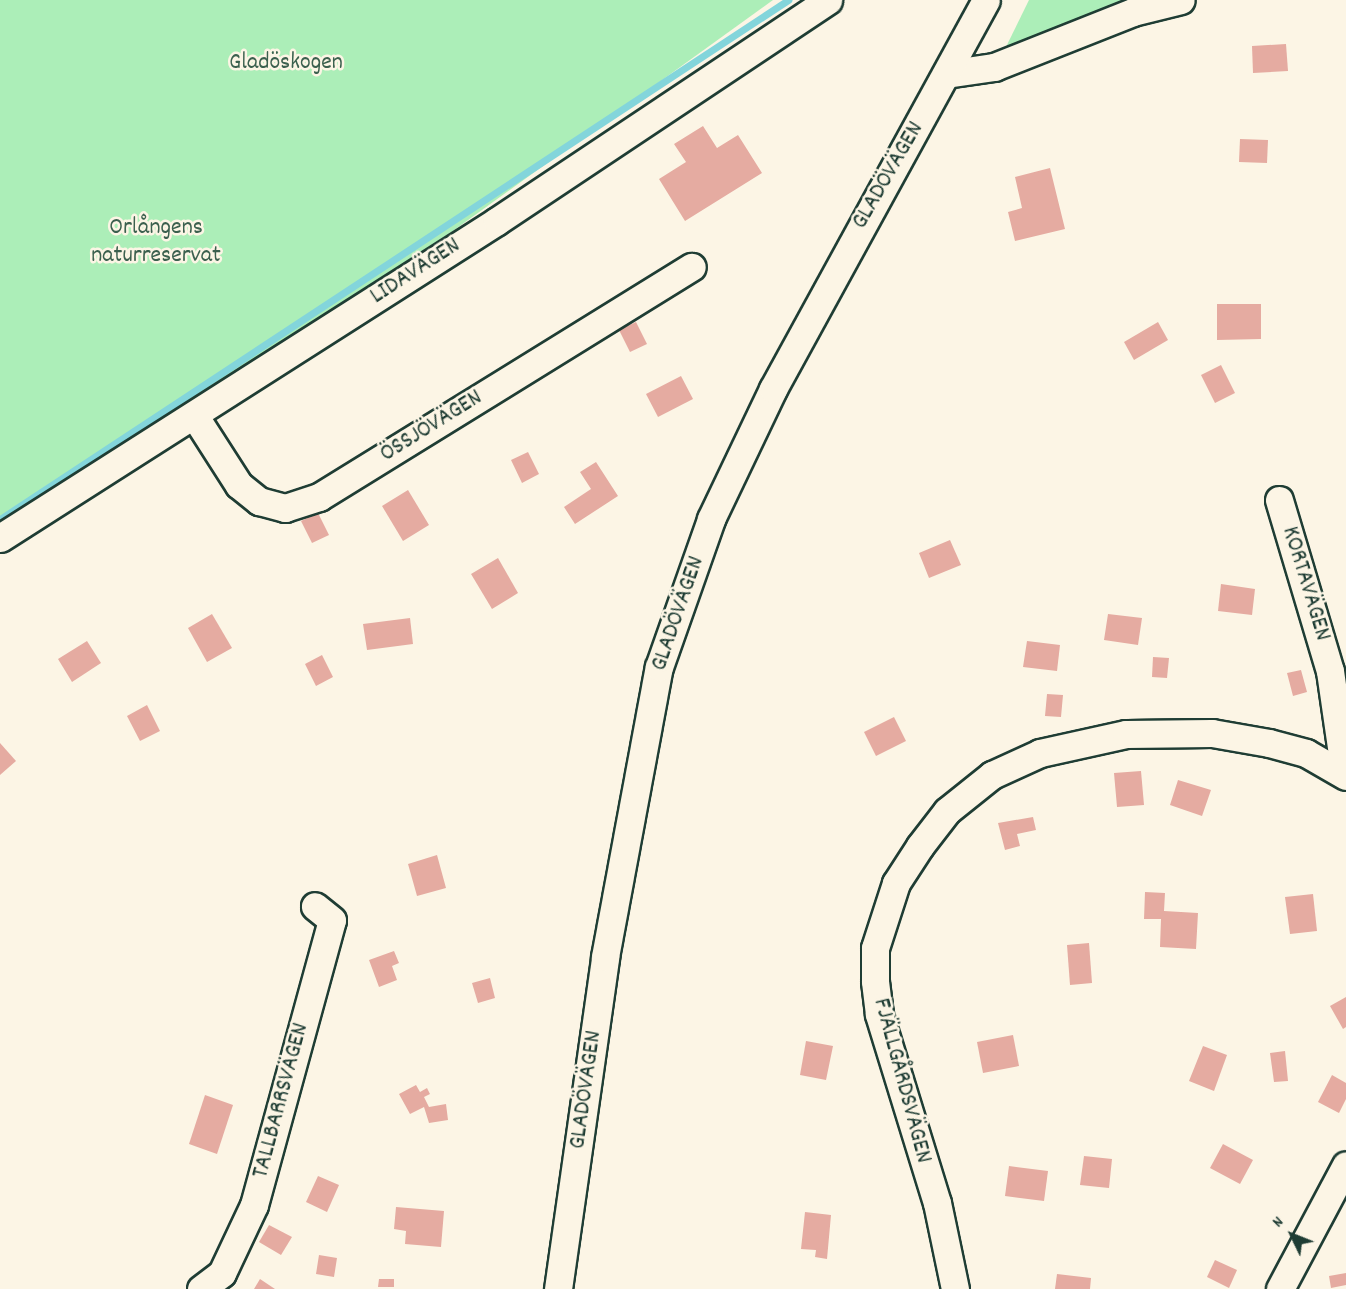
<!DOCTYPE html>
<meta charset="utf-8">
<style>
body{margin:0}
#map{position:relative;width:1346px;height:1289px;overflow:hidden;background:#fcf5e5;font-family:Dekko,sans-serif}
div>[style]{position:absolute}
.green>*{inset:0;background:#aceeb8}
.stream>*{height:7px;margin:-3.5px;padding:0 3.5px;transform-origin:3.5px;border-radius:3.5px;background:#83d5db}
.building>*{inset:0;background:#e5aba1}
.roads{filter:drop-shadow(2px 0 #1f3d34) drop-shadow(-2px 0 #1f3d34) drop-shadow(0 2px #1f3d34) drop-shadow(0 -2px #1f3d34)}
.minor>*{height:27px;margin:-13.5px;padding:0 13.5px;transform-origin:13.5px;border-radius:13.5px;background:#fcf5e5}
span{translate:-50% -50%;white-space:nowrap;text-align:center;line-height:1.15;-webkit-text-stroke:5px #fcf5e5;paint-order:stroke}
.park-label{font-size:24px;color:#3b604e}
.street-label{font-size:24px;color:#1f3d34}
.north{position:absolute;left:1262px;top:1205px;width:60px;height:60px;-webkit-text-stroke:4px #fcf5e5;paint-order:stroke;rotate:313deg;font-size:16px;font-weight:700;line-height:24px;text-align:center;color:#1f3d34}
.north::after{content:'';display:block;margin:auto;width:21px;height:27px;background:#1f3d34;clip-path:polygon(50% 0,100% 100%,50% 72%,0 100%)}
</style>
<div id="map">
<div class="green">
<i style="clip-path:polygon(0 0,773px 0,421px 254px,0 530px)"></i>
<i style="clip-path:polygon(1029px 0,1146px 0,1002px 55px)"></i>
</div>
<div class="stream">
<i style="left:0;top:519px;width:944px;rotate:-33.37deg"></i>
</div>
<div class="building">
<i style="clip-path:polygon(1286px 44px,1288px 71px,1253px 73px,1252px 46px)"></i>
<i style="clip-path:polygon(703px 126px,717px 148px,738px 135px,762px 173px,685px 221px,659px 179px,686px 162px,674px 144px)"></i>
<i style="clip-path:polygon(1240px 139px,1268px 140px,1267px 163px,1239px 162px)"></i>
<i style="clip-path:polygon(1050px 168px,1065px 229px,1015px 241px,1008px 212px,1022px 208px,1015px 177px)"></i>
<i style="clip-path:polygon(1217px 304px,1261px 304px,1261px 339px,1217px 340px)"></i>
<i style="clip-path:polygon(636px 322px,647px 344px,630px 352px,619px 330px)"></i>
<i style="clip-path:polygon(1158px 322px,1168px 340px,1134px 360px,1124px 342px)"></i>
<i style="clip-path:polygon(1221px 365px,1235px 393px,1215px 403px,1201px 375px)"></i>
<i style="clip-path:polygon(681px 376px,693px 399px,658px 417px,646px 394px)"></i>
<i style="clip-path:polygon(528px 452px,539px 474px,522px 483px,511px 460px)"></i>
<i style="clip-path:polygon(596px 462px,618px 496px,575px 524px,564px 507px,591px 489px,580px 472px)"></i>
<i style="clip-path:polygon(408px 490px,429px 525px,403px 541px,382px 506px)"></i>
<i style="clip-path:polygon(318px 513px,329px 535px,312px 543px,301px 521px)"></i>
<i style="clip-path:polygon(950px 540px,961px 565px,929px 578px,919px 553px)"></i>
<i style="clip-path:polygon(498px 558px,518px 593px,492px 609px,471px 574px)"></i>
<i style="clip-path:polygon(1221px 584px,1255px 589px,1252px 615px,1218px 611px)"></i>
<i style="clip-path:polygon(212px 614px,232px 648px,207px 662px,188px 628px)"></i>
<i style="clip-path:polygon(1108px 614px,1142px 618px,1138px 645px,1104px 640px)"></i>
<i style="clip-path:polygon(410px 618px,413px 644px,367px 650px,363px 624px)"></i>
<i style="clip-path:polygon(87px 641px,101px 663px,72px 682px,58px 659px)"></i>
<i style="clip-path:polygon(1027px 641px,1060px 645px,1057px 671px,1023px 667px)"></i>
<i style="clip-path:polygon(322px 655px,333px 677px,316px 686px,305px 664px)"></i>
<i style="clip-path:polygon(1153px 657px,1169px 658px,1167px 678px,1152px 677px)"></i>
<i style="clip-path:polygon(1301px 670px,1307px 692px,1293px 696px,1287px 673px)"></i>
<i style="clip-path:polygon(1047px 694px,1063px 695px,1061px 717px,1045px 716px)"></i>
<i style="clip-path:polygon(147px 705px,160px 731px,140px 741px,127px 716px)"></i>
<i style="clip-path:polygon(894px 717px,906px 741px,876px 756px,864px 732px)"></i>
<i style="clip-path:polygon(0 743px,16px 761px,0 775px)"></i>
<i style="clip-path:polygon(1141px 771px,1144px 805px,1117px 807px,1114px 773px)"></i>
<i style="clip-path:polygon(1178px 780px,1211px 790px,1202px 816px,1170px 805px)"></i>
<i style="clip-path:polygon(1033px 817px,1036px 830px,1017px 834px,1020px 846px,1005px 850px,998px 823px)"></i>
<i style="clip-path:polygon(437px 855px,446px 888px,417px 896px,408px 864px)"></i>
<i style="clip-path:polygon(1145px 892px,1165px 893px,1164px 911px,1198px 913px,1196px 949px,1160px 947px,1161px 919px,1144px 919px)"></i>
<i style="clip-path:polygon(1313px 894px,1317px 931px,1290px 934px,1285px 897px)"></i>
<i style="clip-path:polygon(1089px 943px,1092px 983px,1070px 985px,1067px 945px)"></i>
<i style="clip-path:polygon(394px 951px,399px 963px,392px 966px,397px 980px,379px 987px,369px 960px)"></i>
<i style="clip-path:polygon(490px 978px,495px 998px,478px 1003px,472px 983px)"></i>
<i style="clip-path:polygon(1346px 997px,1346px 1027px,1343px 1029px,1330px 1006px)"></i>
<i style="clip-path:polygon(1013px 1035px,1019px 1066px,983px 1073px,977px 1042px)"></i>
<i style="clip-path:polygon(806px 1041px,833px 1046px,826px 1080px,800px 1075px)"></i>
<i style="clip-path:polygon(1203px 1046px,1227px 1055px,1214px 1091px,1189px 1081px)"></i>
<i style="clip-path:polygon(1285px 1051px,1288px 1081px,1274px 1082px,1270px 1053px)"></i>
<i style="clip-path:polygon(1332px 1075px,1346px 1083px,1346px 1099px,1339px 1113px,1318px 1102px)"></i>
<i style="clip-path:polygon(416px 1085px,420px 1092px,427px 1088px,430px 1094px,424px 1097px,429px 1107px,446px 1104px,448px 1120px,429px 1123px,424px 1107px,410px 1114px,399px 1094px)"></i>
<i style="clip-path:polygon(205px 1095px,233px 1105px,217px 1154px,189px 1144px)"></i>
<i style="clip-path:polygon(1223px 1144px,1253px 1160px,1240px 1184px,1210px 1168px)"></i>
<i style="clip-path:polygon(1084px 1156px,1112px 1159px,1109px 1188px,1080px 1185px)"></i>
<i style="clip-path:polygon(1009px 1166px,1048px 1171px,1044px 1201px,1005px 1196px)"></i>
<i style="clip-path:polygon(318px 1176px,339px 1185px,327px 1212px,306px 1202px)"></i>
<i style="clip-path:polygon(396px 1207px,444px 1211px,441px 1247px,405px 1244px,406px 1231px,394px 1229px)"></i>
<i style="clip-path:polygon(805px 1212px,831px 1215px,827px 1259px,815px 1257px,816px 1250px,801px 1249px)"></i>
<i style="clip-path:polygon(269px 1225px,292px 1237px,281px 1255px,259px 1242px)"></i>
<i style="clip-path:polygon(319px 1255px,337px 1258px,334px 1277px,316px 1274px)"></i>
<i style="clip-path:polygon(1215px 1260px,1237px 1270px,1229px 1288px,1207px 1277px)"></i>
<i style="clip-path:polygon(1346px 1273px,1346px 1285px,1331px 1288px,1329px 1276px)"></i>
<i style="clip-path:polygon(1057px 1274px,1091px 1278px,1090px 1289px,1055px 1289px)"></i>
<i style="clip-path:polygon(260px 1279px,275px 1289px,254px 1289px)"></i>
<i style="clip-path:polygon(379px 1279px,394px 1279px,394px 1287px,378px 1287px)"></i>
</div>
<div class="roads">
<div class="minor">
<i style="left:946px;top:74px;width:49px;rotate:-8.3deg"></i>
<i style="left:994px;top:67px;width:149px;rotate:-21.6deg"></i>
<i style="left:1133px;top:12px;width:49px;rotate:-14deg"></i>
<i style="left:194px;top:415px;width:83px;rotate:57.3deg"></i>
<i style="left:239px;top:485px;width:26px;rotate:39deg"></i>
<i style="left:259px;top:501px;width:27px;rotate:15deg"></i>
<i style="left:285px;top:508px;width:36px;rotate:-18deg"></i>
<i style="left:319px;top:497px;width:438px;rotate:-31.7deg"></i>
<i style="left:1279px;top:500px;width:178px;rotate:73.4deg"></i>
<i style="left:1330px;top:671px;width:105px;rotate:81.8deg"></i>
<i style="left:0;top:538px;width:589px;rotate:-32.53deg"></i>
<i style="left:497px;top:221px;width:398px;rotate:-33.7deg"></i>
<i style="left:201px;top:1289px;width:26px;rotate:-37deg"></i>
<i style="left:222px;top:1273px;width:75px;rotate:-64.8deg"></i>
<i style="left:254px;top:1205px;width:295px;rotate:-74.7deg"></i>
<i style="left:332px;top:920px;width:22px;rotate:-141deg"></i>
<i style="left:558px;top:1289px;width:335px;rotate:-81.9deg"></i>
<i style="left:605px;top:957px;width:295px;rotate:-79.5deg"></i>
<i style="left:659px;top:667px;width:157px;rotate:-70.6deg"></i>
<i style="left:711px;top:519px;width:144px;rotate:-64.5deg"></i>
<i style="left:773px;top:389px;width:443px;rotate:-61.3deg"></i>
<i style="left:955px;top:1289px;width:88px;rotate:-101.8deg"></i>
<i style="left:937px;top:1203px;width:198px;rotate:-107.1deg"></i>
<i style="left:879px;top:1014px;width:33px;rotate:-97deg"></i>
<i style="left:875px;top:981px;width:33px;rotate:-90deg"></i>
<i style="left:875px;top:948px;width:68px;rotate:-72.1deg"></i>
<i style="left:896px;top:883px;width:44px;rotate:-57deg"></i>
<i style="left:920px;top:846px;width:44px;rotate:-52.4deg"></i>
<i style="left:947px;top:811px;width:58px;rotate:-38.7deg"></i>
<i style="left:992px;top:775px;width:53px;rotate:-24.6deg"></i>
<i style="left:1040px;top:753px;width:88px;rotate:-12.5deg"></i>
<i style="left:1126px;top:734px;width:86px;rotate:-0.7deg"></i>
<i style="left:1212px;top:733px;width:58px;rotate:10deg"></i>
<i style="left:1269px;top:743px;width:38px;rotate:15deg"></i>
<i style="left:1306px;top:753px;width:46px;rotate:29.9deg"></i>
<i style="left:1280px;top:1289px;width:140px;rotate:-62deg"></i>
</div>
</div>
<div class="park-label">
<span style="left:286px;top:64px">Gladöskogen</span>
<span style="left:156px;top:243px">Orlångens<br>naturreservat</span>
</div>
<div class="street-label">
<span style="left:889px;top:176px;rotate:-60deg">GLADÖVÄGEN</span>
<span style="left:416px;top:272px;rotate:-33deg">LIDAVÄGEN</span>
<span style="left:432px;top:427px;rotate:-32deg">ÖSSJÖVÄGEN</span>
<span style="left:1305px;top:584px;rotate:73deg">KORTAVÄGEN</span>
<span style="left:679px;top:614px;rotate:-71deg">GLADÖVÄGEN</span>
<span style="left:901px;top:1081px;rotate:75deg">FJÄLLGÅRDSVÄGEN</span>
<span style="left:587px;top:1090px;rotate:-82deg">GLADÖVÄGEN</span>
<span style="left:282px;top:1101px;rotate:-75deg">TALLBARRSVÄGEN</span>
</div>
<div class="north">N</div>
</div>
